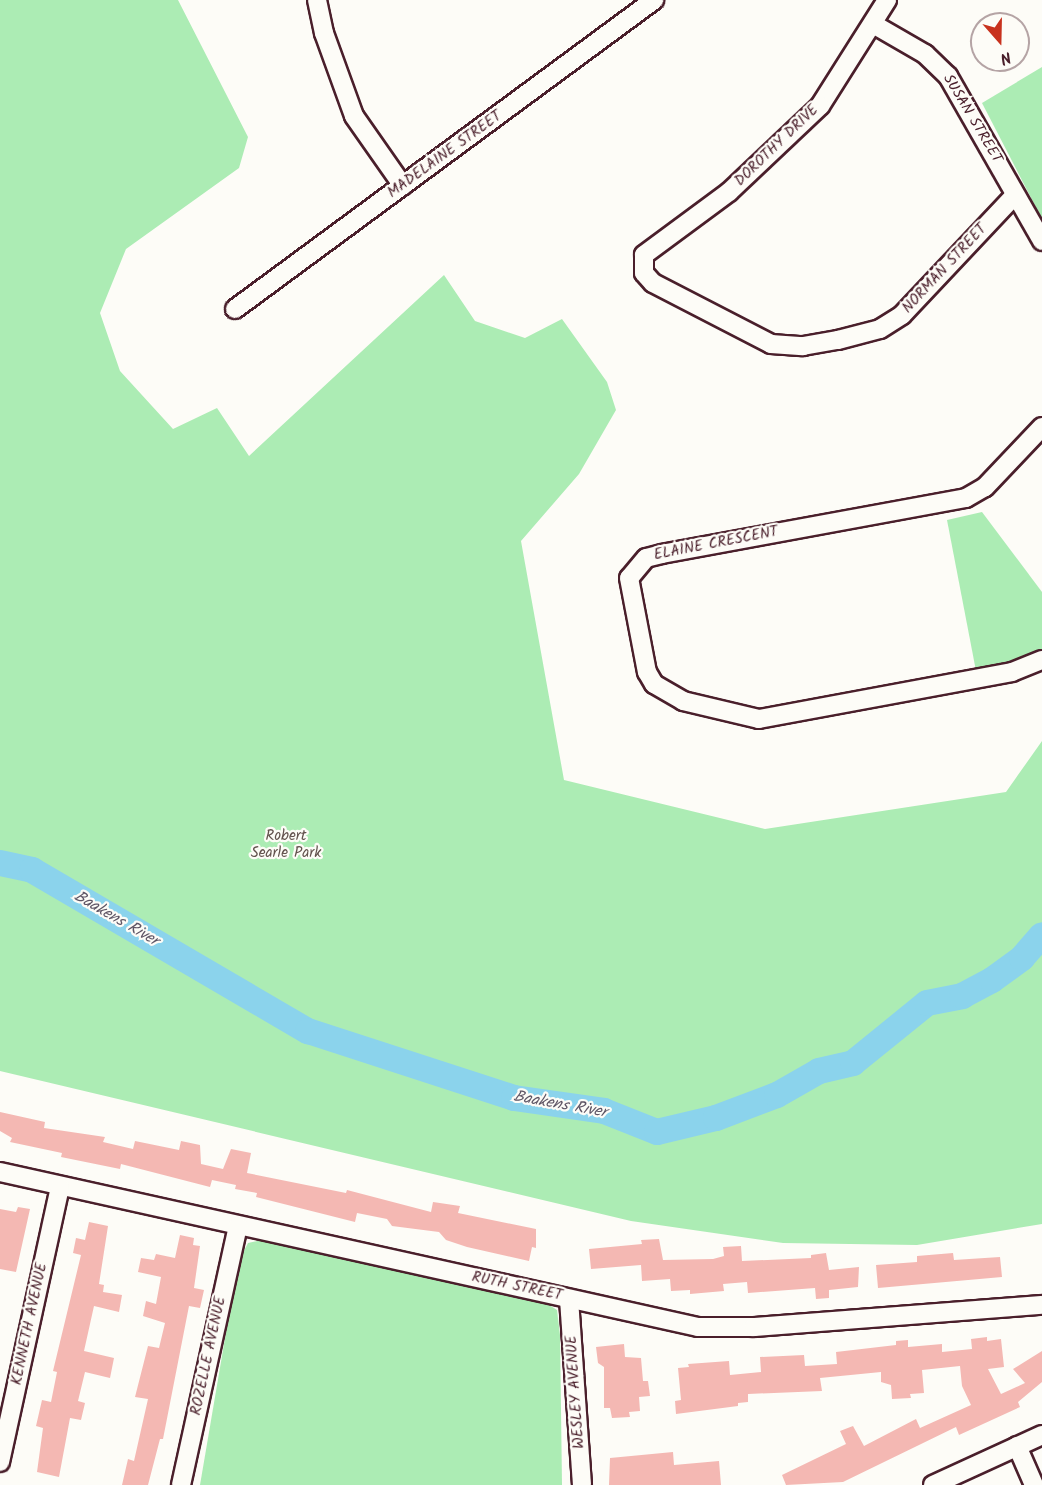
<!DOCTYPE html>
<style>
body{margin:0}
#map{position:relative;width:1042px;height:1485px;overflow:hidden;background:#fdfcf7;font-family:Kalam,sans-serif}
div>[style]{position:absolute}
.green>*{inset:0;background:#acecb4}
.river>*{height:26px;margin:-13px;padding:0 13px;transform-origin:13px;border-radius:13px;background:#8bd3ec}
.building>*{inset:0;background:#f4b8b3}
.roads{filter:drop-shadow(2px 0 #4a1f2b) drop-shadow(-2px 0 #4a1f2b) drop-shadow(0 2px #4a1f2b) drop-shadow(0 -2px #4a1f2b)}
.minor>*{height:18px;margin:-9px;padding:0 9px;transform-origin:9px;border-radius:9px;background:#fdfcf7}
span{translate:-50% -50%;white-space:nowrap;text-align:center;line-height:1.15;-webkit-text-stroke:4.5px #fdfcf7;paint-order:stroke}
.street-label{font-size:15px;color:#4a1f2b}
.park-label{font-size:15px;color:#62524d}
.water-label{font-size:16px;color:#5e5565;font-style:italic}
.north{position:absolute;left:970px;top:12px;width:60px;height:60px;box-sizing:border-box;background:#fdfcf7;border:2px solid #b5a4a5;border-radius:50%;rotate:160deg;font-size:16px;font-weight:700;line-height:24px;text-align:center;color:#4a1f2b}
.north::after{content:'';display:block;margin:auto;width:21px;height:27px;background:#c8321e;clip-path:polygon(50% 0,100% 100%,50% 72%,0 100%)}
</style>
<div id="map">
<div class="green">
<i style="clip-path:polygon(0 0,178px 0,248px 137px,239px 168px,126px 249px,100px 313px,120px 371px,173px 429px,217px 408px,249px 456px,444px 275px,475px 321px,525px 338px,562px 319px,607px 382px,616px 410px,579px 474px,521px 541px,564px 780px,765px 829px,1006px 792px,1042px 741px,1042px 1224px,917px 1245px,783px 1243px,631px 1221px,0 1071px)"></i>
<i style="clip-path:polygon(1042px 67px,1042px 219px,982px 103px)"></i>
<i style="clip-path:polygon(982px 512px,1042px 592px,1042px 650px,1017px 662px,976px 671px,947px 520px)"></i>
<i style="clip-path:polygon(262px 1240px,546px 1303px,557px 1310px,560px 1335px,562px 1485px,200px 1485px,238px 1262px,248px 1243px)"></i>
</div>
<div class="river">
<i style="left:0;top:863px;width:33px;rotate:12deg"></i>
<i style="left:32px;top:870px;width:320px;rotate:30.3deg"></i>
<i style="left:308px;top:1031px;width:217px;rotate:18deg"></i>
<i style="left:514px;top:1098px;width:91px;rotate:8.2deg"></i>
<i style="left:604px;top:1111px;width:57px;rotate:21.6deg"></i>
<i style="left:657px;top:1132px;width:61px;rotate:-13.3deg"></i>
<i style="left:716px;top:1118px;width:65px;rotate:-20.7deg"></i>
<i style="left:777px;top:1095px;width:48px;rotate:-29.7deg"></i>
<i style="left:819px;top:1071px;width:35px;rotate:-13deg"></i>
<i style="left:853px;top:1063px;width:95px;rotate:-39deg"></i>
<i style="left:927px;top:1003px;width:36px;rotate:-11deg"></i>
<i style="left:962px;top:996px;width:34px;rotate:-28deg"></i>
<i style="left:992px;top:980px;width:37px;rotate:-36deg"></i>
<i style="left:1022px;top:958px;width:30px;rotate:-49deg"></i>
</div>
<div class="building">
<i style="clip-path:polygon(0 1112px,45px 1122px,44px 1128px,105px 1137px,103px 1142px,133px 1149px,135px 1141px,179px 1150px,181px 1141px,200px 1145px,201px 1164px,223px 1169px,231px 1149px,251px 1153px,247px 1173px,346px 1193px,347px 1190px,431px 1212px,433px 1202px,460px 1206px,458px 1213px,536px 1229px,536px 1248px,532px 1247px,529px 1261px,467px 1247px,446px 1240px,439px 1232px,392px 1226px,387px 1219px,357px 1213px,355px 1222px,256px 1197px,257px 1193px,235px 1189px,236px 1185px,212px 1180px,210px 1187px,121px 1164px,120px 1169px,61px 1157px,62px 1153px,10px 1142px,12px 1138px,0 1131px)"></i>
<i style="clip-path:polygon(18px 1207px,30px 1209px,16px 1272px,0 1269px,0 1209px,16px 1212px)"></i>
<i style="clip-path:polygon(89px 1222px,108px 1226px,99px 1284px,104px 1285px,103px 1292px,122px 1295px,119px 1312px,94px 1306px,84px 1351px,114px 1358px,110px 1378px,85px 1372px,78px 1401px,85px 1403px,81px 1420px,70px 1418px,59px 1477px,37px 1472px,43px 1428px,36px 1426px,42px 1400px,51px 1402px,57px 1372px,53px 1371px,81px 1255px,73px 1253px,76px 1238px,85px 1240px)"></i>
<i style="clip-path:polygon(180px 1235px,194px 1238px,193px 1245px,200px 1246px,194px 1288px,204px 1290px,200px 1308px,189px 1306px,163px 1439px,160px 1439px,148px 1485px,122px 1485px,128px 1459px,134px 1461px,148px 1399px,135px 1397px,148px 1346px,159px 1348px,165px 1323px,143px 1316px,146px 1301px,156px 1304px,161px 1277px,138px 1272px,141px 1258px,154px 1260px,156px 1254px,175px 1258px)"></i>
<i style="clip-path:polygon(659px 1239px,663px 1260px,713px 1259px,724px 1256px,723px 1247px,741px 1246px,742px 1261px,811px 1258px,811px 1255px,826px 1253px,829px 1270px,859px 1267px,858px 1287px,829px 1290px,829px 1298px,816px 1299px,815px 1288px,748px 1293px,747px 1282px,723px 1284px,724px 1291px,690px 1294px,690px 1290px,671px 1291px,670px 1279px,642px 1281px,641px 1265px,591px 1269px,589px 1249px,642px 1244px,641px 1240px)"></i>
<i style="clip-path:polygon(953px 1253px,954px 1260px,1000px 1257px,1002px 1277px,878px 1288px,876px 1265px,917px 1262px,917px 1256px)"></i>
<i style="clip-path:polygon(987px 1337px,987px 1341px,1001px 1339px,1004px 1367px,988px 1369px,1001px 1394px,1025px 1383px,1013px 1369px,1042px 1351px,1042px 1382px,1018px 1402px,1020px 1407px,959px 1435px,956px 1427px,843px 1482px,786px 1485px,782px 1475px,846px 1444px,840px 1431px,853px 1426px,864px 1446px,916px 1419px,920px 1428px,971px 1405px,962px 1386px,960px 1366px,922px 1370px,924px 1393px,910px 1394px,911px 1398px,892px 1399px,891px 1385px,881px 1382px,881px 1372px,820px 1378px,822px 1391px,748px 1394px,748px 1402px,738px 1403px,738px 1406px,676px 1414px,675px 1401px,681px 1400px,678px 1368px,689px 1367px,688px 1364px,729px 1361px,730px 1375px,761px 1372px,760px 1357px,804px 1355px,805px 1366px,837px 1364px,836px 1352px,896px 1345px,896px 1341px,908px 1340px,908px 1347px,942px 1344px,942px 1352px,972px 1349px,971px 1339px)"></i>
<i style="clip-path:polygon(624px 1344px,625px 1357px,641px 1358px,643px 1381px,648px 1381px,650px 1396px,639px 1397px,640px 1411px,629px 1412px,630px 1417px,612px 1418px,610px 1408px,604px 1408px,604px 1367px,598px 1363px,596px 1347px)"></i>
<i style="clip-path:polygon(673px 1452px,674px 1465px,719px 1461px,721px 1485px,609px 1485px,610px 1458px)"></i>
</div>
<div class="roads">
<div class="minor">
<i style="left:317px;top:0;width:34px;rotate:78deg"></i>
<i style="left:324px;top:33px;width:88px;rotate:70.1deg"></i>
<i style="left:354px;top:116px;width:85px;rotate:55deg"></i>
<i style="left:887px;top:0;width:125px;rotate:122.3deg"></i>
<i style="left:820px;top:106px;width:125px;rotate:136.6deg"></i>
<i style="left:729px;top:192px;width:106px;rotate:143.5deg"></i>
<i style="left:644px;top:255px;width:18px;rotate:90deg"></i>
<i style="left:644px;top:273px;width:13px;rotate:48deg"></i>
<i style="left:653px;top:283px;width:133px;rotate:27.3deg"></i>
<i style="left:771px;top:344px;width:32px;rotate:4deg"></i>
<i style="left:803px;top:346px;width:36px;rotate:-10deg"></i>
<i style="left:838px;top:340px;width:43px;rotate:-14.7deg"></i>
<i style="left:880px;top:329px;width:26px;rotate:-32deg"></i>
<i style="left:902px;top:315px;width:165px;rotate:-46.7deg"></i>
<i style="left:873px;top:24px;width:60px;rotate:30deg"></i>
<i style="left:925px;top:54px;width:32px;rotate:44deg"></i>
<i style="left:948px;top:76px;width:190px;rotate:60.3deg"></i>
<i style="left:235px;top:309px;width:521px;rotate:-36.41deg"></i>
<i style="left:1042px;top:427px;width:83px;rotate:133.5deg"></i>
<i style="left:985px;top:487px;width:22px;rotate:150deg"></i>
<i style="left:966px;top:498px;width:309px;rotate:169.6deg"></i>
<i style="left:662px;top:554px;width:16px;rotate:166deg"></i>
<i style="left:646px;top:558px;width:26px;rotate:130deg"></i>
<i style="left:629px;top:578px;width:96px;rotate:79.2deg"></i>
<i style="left:647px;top:672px;width:14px;rotate:60deg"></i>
<i style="left:654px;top:684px;width:34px;rotate:30deg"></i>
<i style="left:683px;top:701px;width:78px;rotate:13.3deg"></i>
<i style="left:759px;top:719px;width:257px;rotate:-10.5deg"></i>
<i style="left:1012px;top:672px;width:32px;rotate:-22deg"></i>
<i style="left:0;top:1172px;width:715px;rotate:12.52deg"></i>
<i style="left:698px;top:1327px;width:56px"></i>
<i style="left:754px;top:1327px;width:289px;rotate:-4.4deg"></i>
<i style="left:569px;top:1299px;width:186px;rotate:86deg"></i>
<i style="left:1017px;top:1446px;width:43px;rotate:66.4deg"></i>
<i style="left:0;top:1462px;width:281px;rotate:-77.7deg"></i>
<i style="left:181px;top:1485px;width:265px;rotate:-77.6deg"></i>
<i style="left:933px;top:1485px;width:120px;rotate:-24.6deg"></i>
</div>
</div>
<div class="street-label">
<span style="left:972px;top:119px;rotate:59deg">SUSAN STREET</span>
<span style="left:777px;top:146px;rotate:-44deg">DOROTHY DRIVE</span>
<span style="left:445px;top:155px;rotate:-36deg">MADELAINE STREET</span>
<span style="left:945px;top:269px;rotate:-47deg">NORMAN STREET</span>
<span style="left:716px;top:544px;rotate:-11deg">ELAINE CRESCENT</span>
<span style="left:517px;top:1287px;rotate:12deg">RUTH STREET</span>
<span style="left:30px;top:1324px;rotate:-78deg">KENNETH AVENUE</span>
<span style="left:209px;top:1356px;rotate:-78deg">ROZELLE AVENUE</span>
<span style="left:576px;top:1392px;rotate:-94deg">WESLEY AVENUE</span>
</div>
<div class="park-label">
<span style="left:286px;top:845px">Robert<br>Searle Park</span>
</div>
<div class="water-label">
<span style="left:116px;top:919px;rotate:30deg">Baakens River</span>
<span style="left:560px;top:1105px;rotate:10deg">Baakens River</span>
</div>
<div class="north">N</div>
</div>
